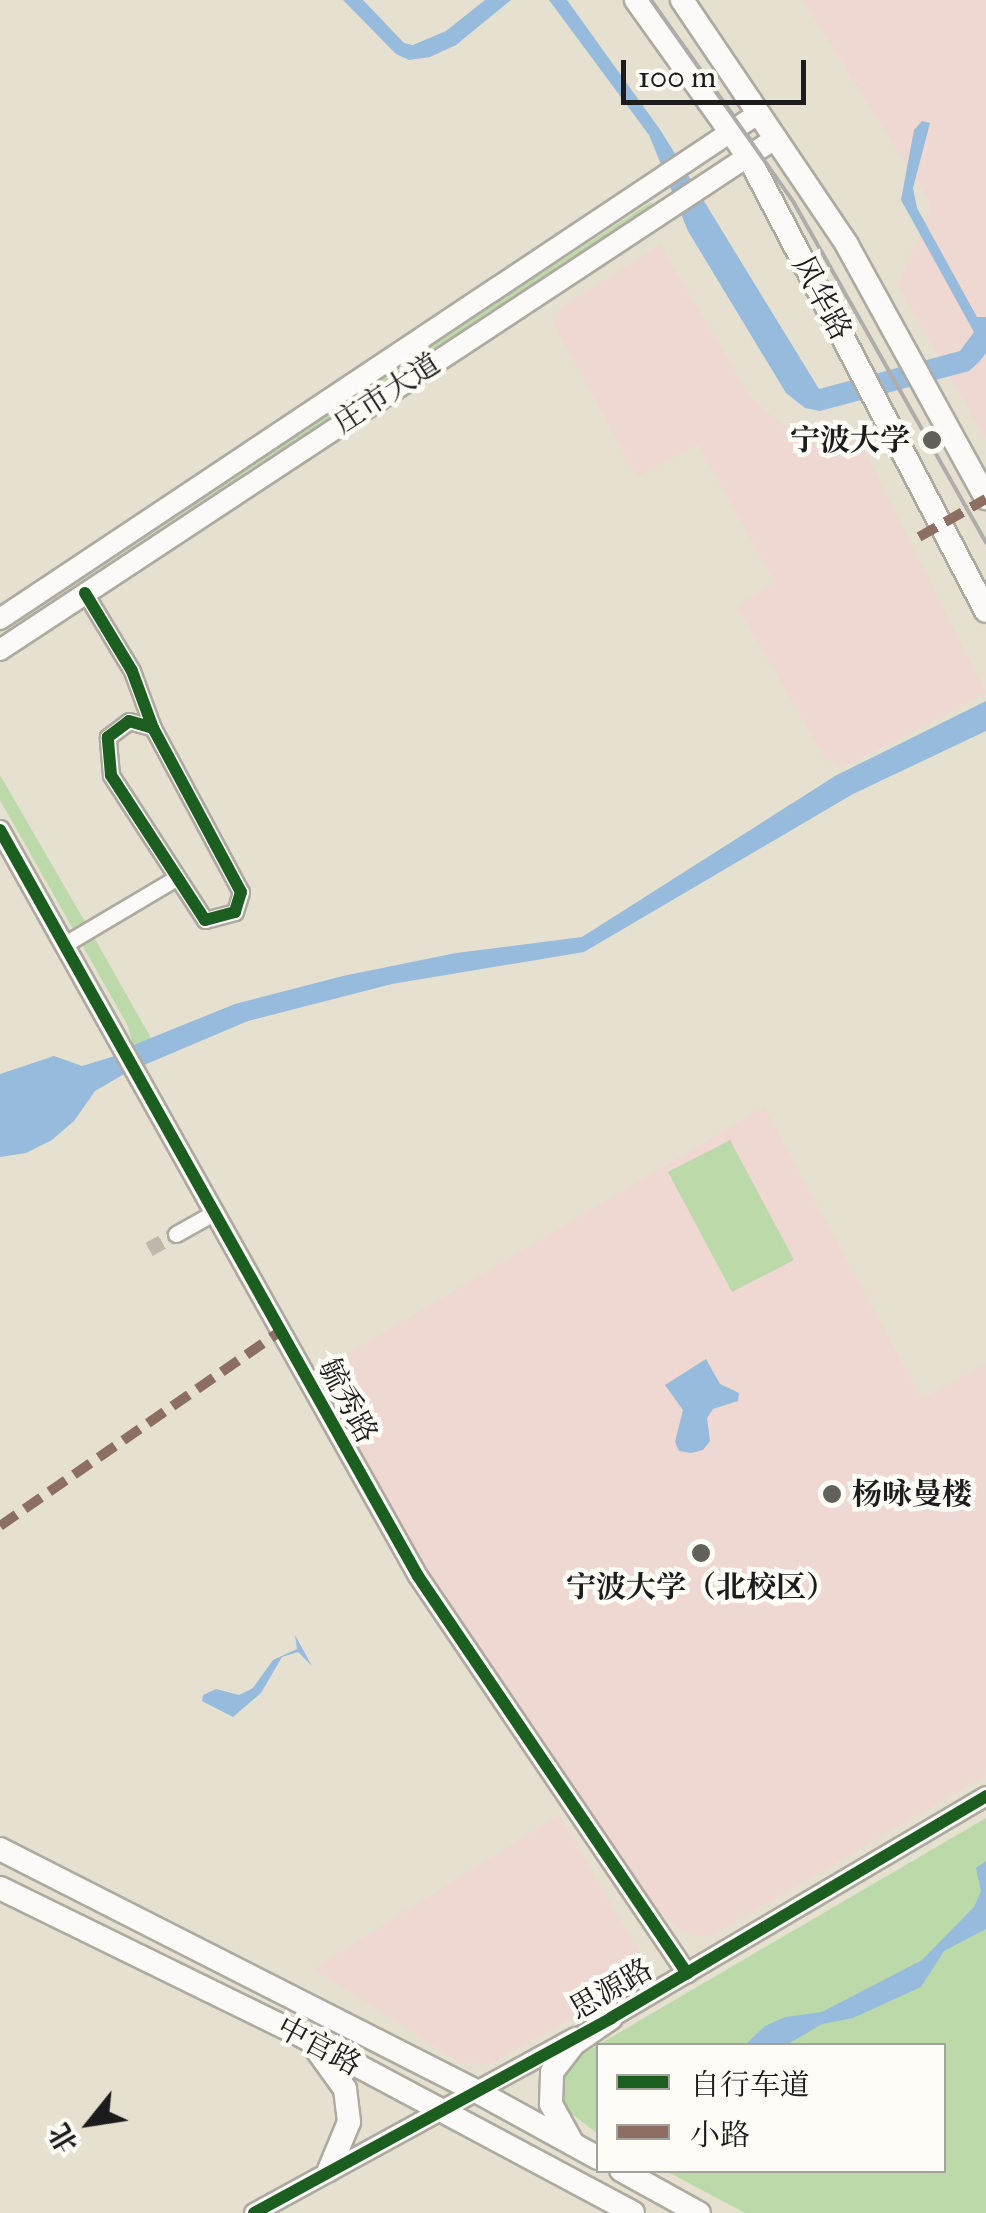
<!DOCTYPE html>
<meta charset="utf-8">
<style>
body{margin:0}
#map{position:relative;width:986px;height:2213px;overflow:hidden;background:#e6e0d0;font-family:"IM FELL Great Primer","Noto Serif SC",serif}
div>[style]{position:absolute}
.built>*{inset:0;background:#efd7d2}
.green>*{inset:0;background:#bcdaa9}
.water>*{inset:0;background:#96bbdd}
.minor-tunnel>*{height:15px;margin-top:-7.5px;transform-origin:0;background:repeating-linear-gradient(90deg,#beb9ac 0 15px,transparent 0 23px)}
.roads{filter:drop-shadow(2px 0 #adaaa0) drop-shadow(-2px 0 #adaaa0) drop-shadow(0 2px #adaaa0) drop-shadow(0 -2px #adaaa0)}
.minor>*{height:15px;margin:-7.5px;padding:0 7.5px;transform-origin:7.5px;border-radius:7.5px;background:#fbfaf8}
.tertiary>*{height:18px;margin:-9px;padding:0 9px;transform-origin:9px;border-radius:9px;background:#fbfaf8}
.secondary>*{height:20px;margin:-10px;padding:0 10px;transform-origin:10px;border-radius:10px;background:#fbfaf8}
.primary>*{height:22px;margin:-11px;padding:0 11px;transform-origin:11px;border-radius:11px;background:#fbfaf8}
.rail>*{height:4px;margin:-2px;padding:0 2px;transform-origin:2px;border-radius:2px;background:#aeadab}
.quiet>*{height:10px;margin-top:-5px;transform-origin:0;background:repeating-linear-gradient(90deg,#8d6e63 0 20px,transparent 0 30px)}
.cycleway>*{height:12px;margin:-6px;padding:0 6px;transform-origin:6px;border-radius:6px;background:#1b5e20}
.dots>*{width:28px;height:28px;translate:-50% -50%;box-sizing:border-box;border:5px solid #fdfcf7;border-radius:50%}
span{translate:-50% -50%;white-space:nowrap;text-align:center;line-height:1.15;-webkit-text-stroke:9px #fdfcf7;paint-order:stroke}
.street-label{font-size:30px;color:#1c1c1c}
.poi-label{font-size:30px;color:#1c1c1c;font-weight:700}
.right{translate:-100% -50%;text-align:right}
.left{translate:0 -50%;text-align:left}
.legend{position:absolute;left:596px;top:2043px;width:350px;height:130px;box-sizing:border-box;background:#fdfcf7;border:2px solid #a3a29f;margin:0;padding:12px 18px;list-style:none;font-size:30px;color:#1c1c1c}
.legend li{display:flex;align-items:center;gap:20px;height:50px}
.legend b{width:50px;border:2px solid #a3a29f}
.north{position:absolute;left:40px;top:2073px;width:100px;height:100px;-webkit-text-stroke:8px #fdfcf7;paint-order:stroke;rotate:240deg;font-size:28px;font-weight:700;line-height:40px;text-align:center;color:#1c1c1c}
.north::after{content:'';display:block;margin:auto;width:35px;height:45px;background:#1c1c1c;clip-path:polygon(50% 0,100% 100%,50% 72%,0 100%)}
.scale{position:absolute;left:621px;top:60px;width:185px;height:45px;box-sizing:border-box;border:5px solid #1c1c1c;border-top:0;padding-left:12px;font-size:30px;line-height:35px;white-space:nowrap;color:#1c1c1c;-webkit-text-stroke:8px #fdfcf7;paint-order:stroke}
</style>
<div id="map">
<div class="built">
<i style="clip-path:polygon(803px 0,986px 0,986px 440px,898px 285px,932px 205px)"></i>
<i style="clip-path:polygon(660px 245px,750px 396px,784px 427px,819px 436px,858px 438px,986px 693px,842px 768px,825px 758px,737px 606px,775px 583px,698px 444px,637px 477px,554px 324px,559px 309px)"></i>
<i style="clip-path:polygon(764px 1107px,922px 1399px,986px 1364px,986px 1775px,709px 1937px,679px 1930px,652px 1902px,440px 1591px,316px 1373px)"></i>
<i style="clip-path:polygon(559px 1815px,640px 1953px,643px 1977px,491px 2064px,461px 2063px,314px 1969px)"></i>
</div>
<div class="green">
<i style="clip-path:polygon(651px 202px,654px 206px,0 633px,0 626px)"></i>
<i style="clip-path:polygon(0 775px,95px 939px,151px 1038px,133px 1045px,128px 1026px,0 800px)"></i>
<i style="clip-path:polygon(730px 1140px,794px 1260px,732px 1292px,668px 1172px)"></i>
<i style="clip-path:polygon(986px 1818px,986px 2213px,745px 2213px,666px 2171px,944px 2170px,944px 2046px,598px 2046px,598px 2134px,563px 2107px,557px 2085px,574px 2059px)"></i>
</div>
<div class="water">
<i style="clip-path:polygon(343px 0,363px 0,404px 43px,413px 45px,446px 31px,485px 0,511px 0,456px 45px,430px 57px,409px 60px,396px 54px)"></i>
<i style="clip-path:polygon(549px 0,567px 0,661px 131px,819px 389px,960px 351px,974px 332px,901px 200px,914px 130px,922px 121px,930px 123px,913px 188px,917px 208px,977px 317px,986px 317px,986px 353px,979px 362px,969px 371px,820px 411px,805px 408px,786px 393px,688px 231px,649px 135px)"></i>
<i style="clip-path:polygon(986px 701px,986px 731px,853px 794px,584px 952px,392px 984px,248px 1021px,137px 1068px,126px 1048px,235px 1004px,343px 976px,456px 953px,582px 937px,835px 776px)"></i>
<i style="clip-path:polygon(54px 1056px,82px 1066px,115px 1056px,126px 1073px,95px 1091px,74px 1121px,52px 1140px,26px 1153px,0 1157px,0 1074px)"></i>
<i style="clip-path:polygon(706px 1359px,720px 1384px,739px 1393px,738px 1401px,713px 1409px,707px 1418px,710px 1441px,703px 1450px,691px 1453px,679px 1451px,675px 1442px,683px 1410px,665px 1385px)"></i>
<i style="clip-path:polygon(295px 1635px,312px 1666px,298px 1652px,282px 1657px,261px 1693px,233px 1717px,202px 1701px,203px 1695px,216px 1689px,239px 1695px,253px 1688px,273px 1660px,297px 1649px)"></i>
<i style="clip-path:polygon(986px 1861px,986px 1929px,944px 1951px,921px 1987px,853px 2018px,822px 2024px,788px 2044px,745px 2045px,765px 2026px,785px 2017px,822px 2012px,922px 1960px,974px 1907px,981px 1891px,976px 1868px)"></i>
</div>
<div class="minor-tunnel">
<i style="left:149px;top:1249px;width:31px;rotate:-29deg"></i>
</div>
<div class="roads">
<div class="minor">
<i style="left:85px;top:593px;width:91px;rotate:58.9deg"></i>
<i style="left:132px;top:671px;width:61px;rotate:69.8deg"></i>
<i style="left:153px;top:728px;width:186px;rotate:61.8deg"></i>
<i style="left:241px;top:892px;width:21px;rotate:107deg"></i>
<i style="left:235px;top:912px;width:31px;rotate:165deg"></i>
<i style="left:205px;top:920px;width:173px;rotate:-123deg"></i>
<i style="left:111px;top:775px;width:38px;rotate:-95deg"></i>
<i style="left:108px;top:737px;width:26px;rotate:-37deg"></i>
<i style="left:129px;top:721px;width:25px;rotate:16deg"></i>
<i style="left:65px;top:944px;width:129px;rotate:-30.7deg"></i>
<i style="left:176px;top:1234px;width:45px;rotate:-29.4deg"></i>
</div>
<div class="tertiary">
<i style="left:0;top:830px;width:855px;rotate:60.74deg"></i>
<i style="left:418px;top:1576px;width:480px;rotate:55.9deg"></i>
<i style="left:604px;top:2022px;width:444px;rotate:-30.6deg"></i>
<i style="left:254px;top:2213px;width:367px;rotate:-28.7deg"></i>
</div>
<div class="secondary">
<i style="left:0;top:619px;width:912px;rotate:-33.69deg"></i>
<i style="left:0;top:650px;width:930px;rotate:-33.42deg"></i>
</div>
<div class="primary">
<i style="left:636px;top:0;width:194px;rotate:54.4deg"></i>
<i style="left:749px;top:158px;width:511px;rotate:62.38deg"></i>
<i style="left:682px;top:0;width:295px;rotate:56deg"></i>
<i style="left:847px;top:245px;width:289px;rotate:61.2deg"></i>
<i style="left:0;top:1849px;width:536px;rotate:26.95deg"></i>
<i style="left:478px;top:2092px;width:137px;rotate:28.8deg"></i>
<i style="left:0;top:1888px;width:339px;rotate:26.1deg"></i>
<i style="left:304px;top:2037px;width:373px;rotate:28.1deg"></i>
<i style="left:314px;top:2046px;width:53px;rotate:54.2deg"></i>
<i style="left:345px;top:2089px;width:33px;rotate:83deg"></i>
<i style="left:349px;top:2122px;width:52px;rotate:112.6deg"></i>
<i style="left:573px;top:2144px;width:46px;rotate:-118.8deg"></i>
<i style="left:551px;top:2104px;width:32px;rotate:-88deg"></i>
<i style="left:552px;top:2072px;width:37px;rotate:-52deg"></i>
<i style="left:575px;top:2043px;width:44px;rotate:-34.8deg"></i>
<i style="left:621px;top:2170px;width:89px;rotate:28.9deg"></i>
</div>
</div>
<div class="rail">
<i style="left:651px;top:0;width:248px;rotate:54.8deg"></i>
<i style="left:794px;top:203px;width:390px;rotate:60.5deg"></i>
</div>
<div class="quiet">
<i style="left:919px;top:537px;width:77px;rotate:-29.6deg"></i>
<i style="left:0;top:1526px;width:342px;rotate:-34.8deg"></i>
</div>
<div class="cycleway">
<i style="left:85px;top:593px;width:91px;rotate:58.9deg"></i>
<i style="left:132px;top:671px;width:61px;rotate:69.8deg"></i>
<i style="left:153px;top:728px;width:186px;rotate:61.8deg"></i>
<i style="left:241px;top:892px;width:21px;rotate:107deg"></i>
<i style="left:235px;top:912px;width:31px;rotate:165deg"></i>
<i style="left:205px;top:920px;width:173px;rotate:-123deg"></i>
<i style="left:111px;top:775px;width:38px;rotate:-95deg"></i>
<i style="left:108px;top:737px;width:26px;rotate:-37deg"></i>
<i style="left:129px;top:721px;width:25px;rotate:16deg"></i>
<i style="left:0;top:830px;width:855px;rotate:60.74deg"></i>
<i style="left:418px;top:1576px;width:480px;rotate:55.9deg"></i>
<i style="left:254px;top:2213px;width:407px;rotate:-28.6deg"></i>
<i style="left:611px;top:2018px;width:436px;rotate:-30.6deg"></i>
</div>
<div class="dots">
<i style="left:932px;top:440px;background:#63615b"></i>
<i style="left:832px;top:1494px;background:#63615b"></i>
<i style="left:701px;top:1553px;background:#63615b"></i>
</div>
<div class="street-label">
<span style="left:822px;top:298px;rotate:62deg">风华路</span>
<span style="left:387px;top:393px;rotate:-33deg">庄市大道</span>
<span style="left:348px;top:1401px;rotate:62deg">毓秀路</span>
<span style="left:611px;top:1989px;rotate:-30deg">思源路</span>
<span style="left:319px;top:2046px;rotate:28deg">中官路</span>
</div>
<div class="poi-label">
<span class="right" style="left:910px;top:440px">宁波大学</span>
<span class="left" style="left:852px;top:1494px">杨咏曼楼</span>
<span style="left:701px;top:1587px">宁波大学（北校区）</span>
</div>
<ul class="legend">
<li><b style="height:12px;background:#1b5e20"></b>自行车道</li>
<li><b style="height:12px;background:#8d6e63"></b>小路</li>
</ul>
<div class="north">北</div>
<div class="scale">100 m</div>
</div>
